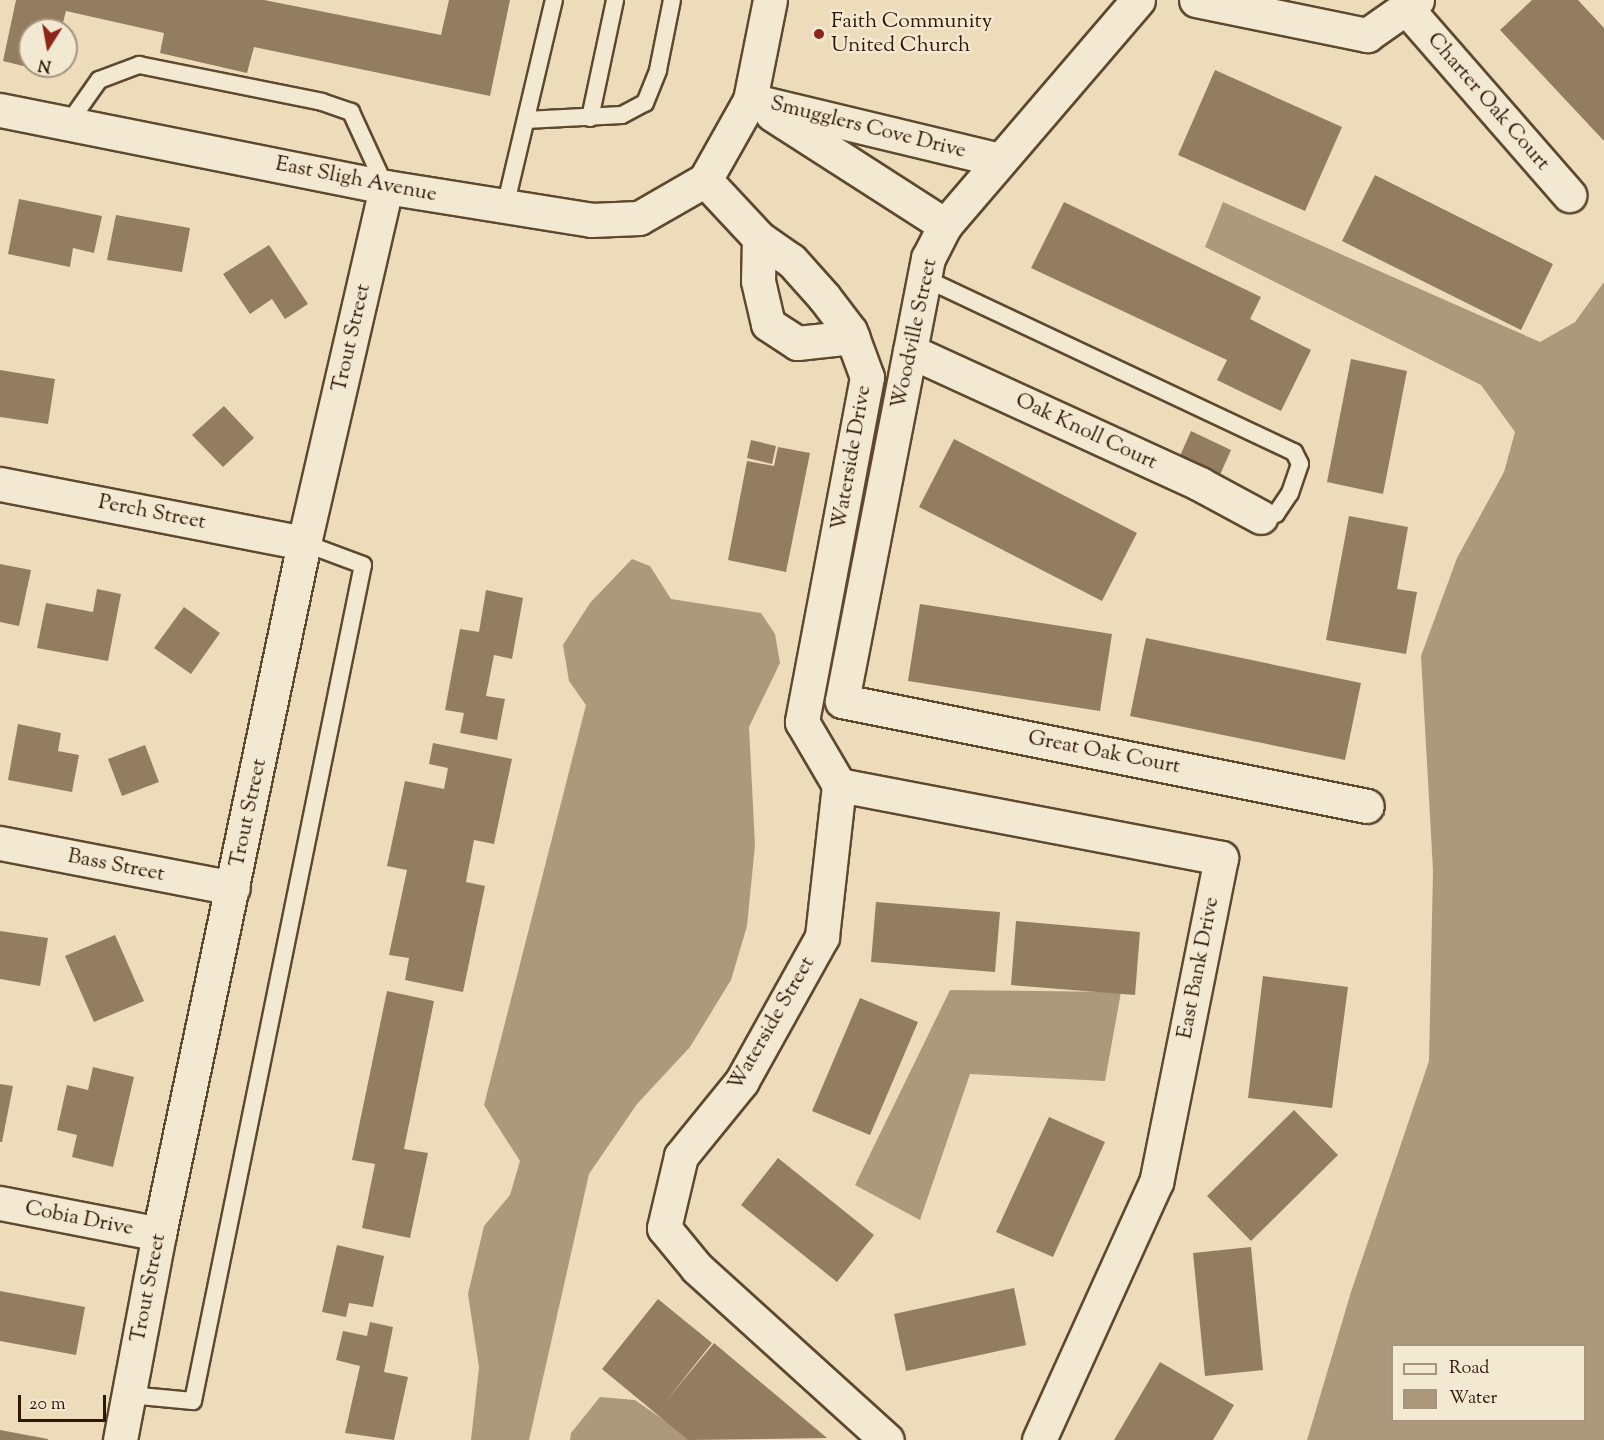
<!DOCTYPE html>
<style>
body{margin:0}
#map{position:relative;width:1604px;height:1440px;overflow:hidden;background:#eddcba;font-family:"Sorts Mill Goudy",serif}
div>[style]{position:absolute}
.water>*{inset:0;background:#ac997b}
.building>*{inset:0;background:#927d61}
.roads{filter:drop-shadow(2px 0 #5e482e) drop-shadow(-2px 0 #5e482e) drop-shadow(0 2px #5e482e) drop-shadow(0 -2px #5e482e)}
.lane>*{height:16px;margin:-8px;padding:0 8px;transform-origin:8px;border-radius:8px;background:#f3e8d2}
.street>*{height:33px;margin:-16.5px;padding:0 16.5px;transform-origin:16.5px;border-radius:16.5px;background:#f3e8d2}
.secondary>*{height:33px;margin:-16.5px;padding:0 16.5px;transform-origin:16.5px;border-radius:16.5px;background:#f3e8d2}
.dots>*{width:16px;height:16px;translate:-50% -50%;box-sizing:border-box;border:3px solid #f3e8d2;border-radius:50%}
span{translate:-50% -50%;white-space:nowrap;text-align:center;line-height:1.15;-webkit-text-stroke:5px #f3e8d2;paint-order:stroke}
.poi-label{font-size:21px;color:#2f1600}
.left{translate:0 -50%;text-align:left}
.street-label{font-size:21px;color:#2f1600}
.legend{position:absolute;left:1391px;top:1344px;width:195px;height:78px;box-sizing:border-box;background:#f3e8d2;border:2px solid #a5947e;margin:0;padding:8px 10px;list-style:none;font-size:18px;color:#2f1600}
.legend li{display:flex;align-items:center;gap:12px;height:30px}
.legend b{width:30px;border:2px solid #a5947e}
.north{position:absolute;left:18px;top:18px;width:60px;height:60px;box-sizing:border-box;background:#f3e8d2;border:2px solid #a5947e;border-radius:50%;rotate:191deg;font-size:16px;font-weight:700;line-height:24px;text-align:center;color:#2f1600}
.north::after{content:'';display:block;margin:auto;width:21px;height:27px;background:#8f2418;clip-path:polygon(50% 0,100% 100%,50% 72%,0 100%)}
.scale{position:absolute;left:18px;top:1395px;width:88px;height:27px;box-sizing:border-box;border:3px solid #2f1600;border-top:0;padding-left:8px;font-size:18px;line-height:21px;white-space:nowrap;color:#2f1600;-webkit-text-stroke:4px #f3e8d2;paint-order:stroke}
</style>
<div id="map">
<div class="water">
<i style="clip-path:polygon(evenodd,1223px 202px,1540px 342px,1575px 322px,1604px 282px,1604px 1440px,1307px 1440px,1351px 1292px,1429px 1061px,1433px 870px,1421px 656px,1457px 558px,1504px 472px,1515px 432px,1481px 385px,1205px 247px,1223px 202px,1392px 1346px,1584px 1346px,1584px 1420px,1392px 1420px,1392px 1346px)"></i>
<i style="clip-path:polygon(632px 559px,650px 566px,671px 599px,761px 613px,775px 634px,780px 663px,749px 727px,755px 845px,747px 926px,731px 980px,690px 1047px,637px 1104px,589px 1174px,529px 1440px,471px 1440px,479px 1367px,468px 1294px,484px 1226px,510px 1195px,520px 1161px,484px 1105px,586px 705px,569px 681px,563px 645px,590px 603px)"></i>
<i style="clip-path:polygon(950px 990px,1121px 992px,1105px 1081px,970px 1074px,920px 1220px,855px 1185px)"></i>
<i style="clip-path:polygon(600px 1397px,635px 1400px,693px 1440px,570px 1440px,571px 1433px)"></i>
</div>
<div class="building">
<i style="clip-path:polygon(16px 0,264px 0,441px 35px,449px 0,510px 0,490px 96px,254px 47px,247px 73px,160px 53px,164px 33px,66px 11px,61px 30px,30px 30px,30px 66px,53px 66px,52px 73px,3px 61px)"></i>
<i style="clip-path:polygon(1532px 0,1578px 0,1604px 28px,1604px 141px,1500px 30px)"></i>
<i style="clip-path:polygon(1215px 70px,1342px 127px,1305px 211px,1178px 155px)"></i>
<i style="clip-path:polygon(1375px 175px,1553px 264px,1521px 330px,1342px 241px)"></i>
<i style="clip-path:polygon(19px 199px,102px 216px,94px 253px,73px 248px,70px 267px,8px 254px)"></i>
<i style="clip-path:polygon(1064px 202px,1261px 297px,1250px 319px,1311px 350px,1281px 411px,1217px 380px,1227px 360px,1031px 268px)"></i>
<i style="clip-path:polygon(116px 215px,190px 228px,182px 272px,107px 260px)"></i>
<i style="clip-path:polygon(269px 245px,308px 304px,285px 319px,272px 299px,250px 314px,223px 274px)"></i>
<i style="clip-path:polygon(1351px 359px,1407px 371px,1383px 494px,1327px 482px)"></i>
<i style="clip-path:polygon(0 370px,55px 379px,48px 424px,0 417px)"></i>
<i style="clip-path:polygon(224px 406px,254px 438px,223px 467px,192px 435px)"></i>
<i style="clip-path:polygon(1191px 431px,1231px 450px,1219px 477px,1179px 458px)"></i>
<i style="clip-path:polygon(954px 439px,1137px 533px,1102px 601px,919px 507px)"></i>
<i style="clip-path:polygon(751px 440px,776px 446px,772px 464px,747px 458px)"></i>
<i style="clip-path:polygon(778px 447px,810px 453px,786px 572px,728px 560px,747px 461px,774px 466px)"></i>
<i style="clip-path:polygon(1349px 516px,1408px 527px,1397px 589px,1417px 592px,1406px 654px,1326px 640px)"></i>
<i style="clip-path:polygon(0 564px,31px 570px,19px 626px,0 622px)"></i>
<i style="clip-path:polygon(97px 589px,121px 594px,108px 661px,37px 648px,46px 603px,93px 612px)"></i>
<i style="clip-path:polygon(486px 590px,523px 598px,512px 659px,494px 655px,486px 696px,505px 699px,497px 740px,460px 733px,464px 713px,445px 710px,460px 629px,479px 632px)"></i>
<i style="clip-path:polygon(920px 604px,1112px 634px,1100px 711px,908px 681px)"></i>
<i style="clip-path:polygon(184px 607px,220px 633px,191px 674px,154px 648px)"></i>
<i style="clip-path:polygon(1146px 638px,1361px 683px,1345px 760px,1130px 716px)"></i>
<i style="clip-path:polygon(18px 724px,61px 733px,58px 751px,79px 755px,72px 792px,8px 780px)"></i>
<i style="clip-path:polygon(433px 743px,512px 759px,494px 844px,474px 840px,466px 882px,485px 886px,463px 992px,405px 980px,409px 958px,389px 955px,407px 870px,387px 866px,401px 800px,405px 781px,444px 789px,448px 768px,429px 764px)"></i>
<i style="clip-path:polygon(145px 745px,159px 782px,122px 796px,108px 759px)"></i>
<i style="clip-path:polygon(876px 902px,1000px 912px,995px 972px,871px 962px)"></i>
<i style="clip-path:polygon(1016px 921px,1140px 932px,1135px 995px,1011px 985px)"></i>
<i style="clip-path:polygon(0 931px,48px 938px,40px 986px,0 979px)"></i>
<i style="clip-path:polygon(115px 935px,144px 1001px,94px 1022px,65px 956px)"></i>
<i style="clip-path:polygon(1263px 976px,1348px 987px,1332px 1108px,1248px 1098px)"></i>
<i style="clip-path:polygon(387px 991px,434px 1001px,404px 1149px,428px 1153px,410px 1238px,362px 1228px,375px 1164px,352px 1160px)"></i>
<i style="clip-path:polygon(860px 998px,918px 1022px,870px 1135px,812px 1111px)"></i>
<i style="clip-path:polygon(93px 1067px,134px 1077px,113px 1167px,72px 1157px,77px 1135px,57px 1130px,67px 1085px,88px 1090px)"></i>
<i style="clip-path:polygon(0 1084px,13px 1086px,2px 1142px,0 1142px)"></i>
<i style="clip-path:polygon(1294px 1110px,1338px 1155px,1251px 1241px,1207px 1196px)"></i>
<i style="clip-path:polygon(1049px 1117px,1105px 1142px,1053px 1257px,996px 1232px)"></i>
<i style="clip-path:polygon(778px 1158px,874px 1235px,837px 1282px,741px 1205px)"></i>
<i style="clip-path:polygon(337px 1245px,384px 1256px,373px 1307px,349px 1303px,346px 1317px,322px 1312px)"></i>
<i style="clip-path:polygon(1251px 1247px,1263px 1370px,1205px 1376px,1193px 1253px)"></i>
<i style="clip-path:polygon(1014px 1288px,1026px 1345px,906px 1371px,894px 1314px)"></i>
<i style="clip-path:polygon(0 1291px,85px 1307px,76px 1355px,0 1341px)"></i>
<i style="clip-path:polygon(658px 1299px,712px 1343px,666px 1401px,714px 1343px,827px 1438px,688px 1440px,602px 1369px)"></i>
<i style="clip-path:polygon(370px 1322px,393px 1327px,384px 1372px,408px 1377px,394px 1440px,345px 1433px,360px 1366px,336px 1360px,343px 1331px,367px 1336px)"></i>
<i style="clip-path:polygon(1160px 1362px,1234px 1405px,1213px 1440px,1114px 1440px)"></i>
<i style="clip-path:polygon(0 1430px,48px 1439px,48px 1440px,0 1440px)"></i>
</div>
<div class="roads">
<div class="lane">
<i style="left:590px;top:118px;width:121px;rotate:-78deg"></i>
<i style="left:526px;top:120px;width:96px;rotate:-3deg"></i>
<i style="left:622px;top:115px;width:26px;rotate:-28deg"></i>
<i style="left:645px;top:103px;width:35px;rotate:-68deg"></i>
<i style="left:658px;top:70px;width:71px;rotate:-78.7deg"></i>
<i style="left:68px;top:124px;width:54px;rotate:-54.8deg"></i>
<i style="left:99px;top:80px;width:43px;rotate:-20.6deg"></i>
<i style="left:139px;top:65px;width:187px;rotate:11.4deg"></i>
<i style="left:322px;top:102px;width:31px;rotate:19deg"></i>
<i style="left:351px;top:112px;width:81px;rotate:65.3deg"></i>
<i style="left:505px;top:207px;width:213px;rotate:-76.7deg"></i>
<i style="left:924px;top:278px;width:409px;rotate:25.2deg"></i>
<i style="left:1294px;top:452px;width:13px;rotate:63deg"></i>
<i style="left:1300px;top:464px;width:31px;rotate:109deg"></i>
<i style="left:1290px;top:493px;width:25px;rotate:124deg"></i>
<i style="left:1276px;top:514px;width:15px;rotate:169deg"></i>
<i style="left:129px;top:1395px;width:64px;rotate:5.4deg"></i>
<i style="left:193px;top:1401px;width:853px;rotate:-78.51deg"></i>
<i style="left:363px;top:565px;width:63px;rotate:-159.6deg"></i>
</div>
<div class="street">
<i style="left:1138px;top:0;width:296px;rotate:130.6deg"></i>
<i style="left:945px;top:225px;width:37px;rotate:117deg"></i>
<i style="left:928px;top:258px;width:451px;rotate:101deg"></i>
<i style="left:842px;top:701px;width:535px;rotate:11.31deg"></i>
<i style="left:1196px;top:0;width:175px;rotate:11.6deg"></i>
<i style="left:1367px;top:35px;width:61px;rotate:-35deg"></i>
<i style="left:1407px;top:9px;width:247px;rotate:48.9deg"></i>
<i style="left:750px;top:100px;width:257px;rotate:13.5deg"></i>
<i style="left:772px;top:114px;width:206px;rotate:32.7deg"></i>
<i style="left:705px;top:180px;width:79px;rotate:47deg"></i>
<i style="left:759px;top:238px;width:39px;rotate:35deg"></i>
<i style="left:791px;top:260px;width:50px;rotate:48.3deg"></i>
<i style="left:824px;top:297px;width:43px;rotate:52.6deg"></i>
<i style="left:850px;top:331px;width:49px;rotate:69.7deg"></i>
<i style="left:867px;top:377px;width:351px;rotate:100.7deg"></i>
<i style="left:802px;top:722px;width:73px;rotate:59.6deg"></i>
<i style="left:759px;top:238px;width:43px;rotate:91.3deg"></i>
<i style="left:758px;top:281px;width:44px;rotate:76.9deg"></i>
<i style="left:768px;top:324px;width:35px;rotate:33deg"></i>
<i style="left:797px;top:343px;width:56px;rotate:-6.1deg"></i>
<i style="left:910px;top:351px;width:319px;rotate:24.6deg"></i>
<i style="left:1200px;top:484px;width:69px;rotate:28.4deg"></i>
<i style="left:0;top:484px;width:310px;rotate:11deg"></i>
<i style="left:839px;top:785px;width:389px;rotate:10.8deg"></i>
<i style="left:1221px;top:858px;width:330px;rotate:101.3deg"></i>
<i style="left:1156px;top:1182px;width:283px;rotate:114.4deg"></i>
<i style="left:839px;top:785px;width:153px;rotate:96.4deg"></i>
<i style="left:822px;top:937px;width:165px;rotate:119.1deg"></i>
<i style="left:742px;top:1081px;width:97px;rotate:129.1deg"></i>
<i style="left:681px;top:1156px;width:74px;rotate:103.3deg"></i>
<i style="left:664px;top:1228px;width:52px;rotate:50.5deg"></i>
<i style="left:697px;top:1268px;width:256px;rotate:42.2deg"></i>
<i style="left:0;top:843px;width:237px;rotate:10.9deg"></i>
<i style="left:0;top:1203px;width:162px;rotate:11deg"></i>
<i style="left:120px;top:1440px;width:210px;rotate:-79.3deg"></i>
<i style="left:159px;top:1234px;width:706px;rotate:-78.15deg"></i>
<i style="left:304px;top:543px;width:365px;rotate:-77deg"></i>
</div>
<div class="secondary">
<i style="left:0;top:110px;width:394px;rotate:11.3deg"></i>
<i style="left:386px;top:187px;width:208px;rotate:9.1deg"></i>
<i style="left:591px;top:220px;width:48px;rotate:-2.4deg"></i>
<i style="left:639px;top:218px;width:76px;rotate:-29.9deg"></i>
<i style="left:705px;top:180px;width:92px;rotate:-60.6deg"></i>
<i style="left:750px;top:100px;width:102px;rotate:-78.7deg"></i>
</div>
</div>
<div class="dots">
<i style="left:819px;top:34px;background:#8f2418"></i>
</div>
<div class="poi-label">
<span class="left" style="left:831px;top:34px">Faith Community<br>United Church</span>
</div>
<div class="street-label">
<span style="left:1488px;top:102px;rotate:49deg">Charter Oak Court</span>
<span style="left:868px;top:128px;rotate:14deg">Smugglers Cove Drive</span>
<span style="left:356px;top:180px;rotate:11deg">East Sligh Avenue</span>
<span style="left:915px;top:334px;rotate:-78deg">Woodville Street</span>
<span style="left:352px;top:338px;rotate:-77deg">Trout Street</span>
<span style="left:1086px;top:432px;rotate:25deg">Oak Knoll Court</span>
<span style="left:852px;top:458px;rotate:-80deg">Waterside Drive</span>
<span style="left:152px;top:513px;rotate:11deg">Perch Street</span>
<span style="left:1104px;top:753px;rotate:11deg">Great Oak Court</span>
<span style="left:249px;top:813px;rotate:-78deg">Trout Street</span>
<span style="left:116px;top:866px;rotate:11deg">Bass Street</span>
<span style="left:1199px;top:968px;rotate:-79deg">East Bank Drive</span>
<span style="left:772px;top:1024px;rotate:-60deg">Waterside Street</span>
<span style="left:79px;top:1219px;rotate:11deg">Cobia Drive</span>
<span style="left:149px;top:1288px;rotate:-79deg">Trout Street</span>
</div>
<ul class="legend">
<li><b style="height:8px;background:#f3e8d2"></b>Road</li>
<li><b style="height:16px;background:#ac997b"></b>Water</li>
</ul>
<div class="north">N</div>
<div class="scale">20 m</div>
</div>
